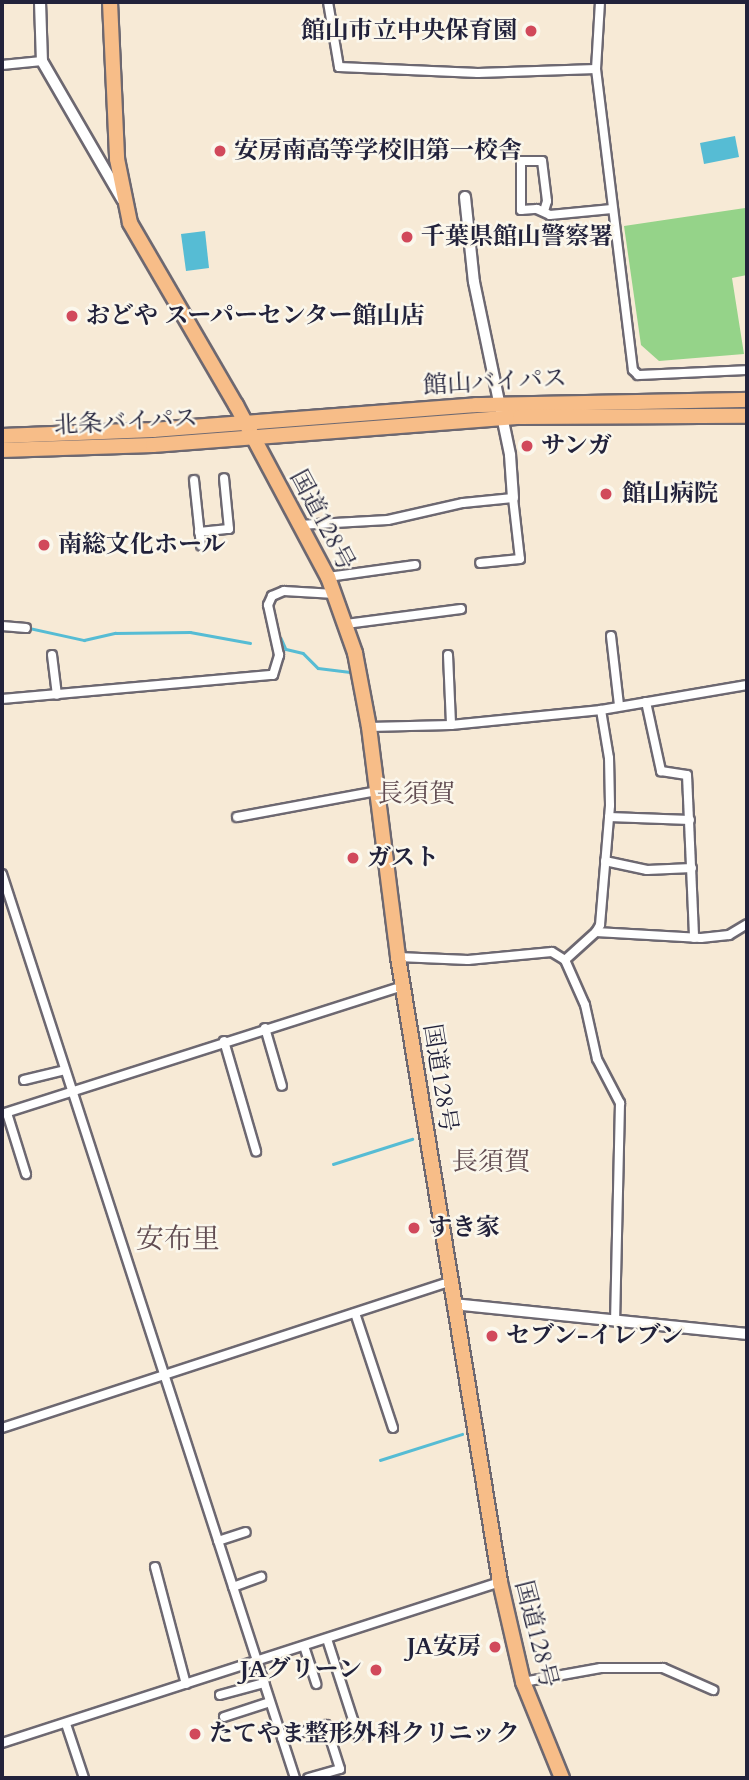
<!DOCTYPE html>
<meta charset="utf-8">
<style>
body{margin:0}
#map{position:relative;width:749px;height:1780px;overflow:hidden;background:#f7ead6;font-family:Cardo,"Noto Serif JP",serif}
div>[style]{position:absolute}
.green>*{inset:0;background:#95d389}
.water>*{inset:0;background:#56bcd4}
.stream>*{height:2.5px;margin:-1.25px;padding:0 1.25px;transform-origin:1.25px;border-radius:1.25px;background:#56bcd4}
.roads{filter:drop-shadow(2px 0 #6d6871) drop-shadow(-2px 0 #6d6871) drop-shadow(0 2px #6d6871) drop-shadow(0 -2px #6d6871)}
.minor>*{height:8px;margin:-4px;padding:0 4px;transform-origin:4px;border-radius:4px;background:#fff}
.tertiary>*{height:10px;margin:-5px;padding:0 5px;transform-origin:5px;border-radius:5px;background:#fff}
.trunk>*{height:14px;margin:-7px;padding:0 7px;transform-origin:7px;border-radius:7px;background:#f7bd88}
.dots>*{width:19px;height:19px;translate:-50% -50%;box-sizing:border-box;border:4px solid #fbf7ec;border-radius:50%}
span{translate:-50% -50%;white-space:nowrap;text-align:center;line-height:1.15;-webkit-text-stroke:5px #fbf7ec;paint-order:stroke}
.poi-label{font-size:24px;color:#22223b;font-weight:700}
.right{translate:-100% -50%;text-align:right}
.left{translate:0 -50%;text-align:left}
.street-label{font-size:24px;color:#22223b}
.neighbourhood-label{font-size:26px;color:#614c51}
.quarter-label{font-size:28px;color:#614c51}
.frame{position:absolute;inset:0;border:4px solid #22223b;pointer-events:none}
</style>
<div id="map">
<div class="green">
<i style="clip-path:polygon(745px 208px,747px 275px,732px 278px,744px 354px,659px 361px,641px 345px,624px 226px)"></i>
</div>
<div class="water">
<i style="clip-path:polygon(735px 136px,739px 157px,704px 164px,700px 143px)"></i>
<i style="clip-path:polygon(205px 231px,209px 268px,186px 271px,181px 234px)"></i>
</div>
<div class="stream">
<i style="left:2px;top:622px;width:84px;rotate:12.4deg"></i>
<i style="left:84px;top:640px;width:32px;rotate:-13deg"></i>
<i style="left:115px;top:633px;width:75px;rotate:-0.8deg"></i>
<i style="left:190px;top:632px;width:61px;rotate:10.4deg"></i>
<i style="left:281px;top:638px;width:12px;rotate:66deg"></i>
<i style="left:286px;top:649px;width:17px;rotate:13deg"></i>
<i style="left:303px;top:653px;width:21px;rotate:45deg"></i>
<i style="left:318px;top:668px;width:32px;rotate:7deg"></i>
<i style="left:333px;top:1164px;width:83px;rotate:-17.6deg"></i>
<i style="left:380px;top:1460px;width:86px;rotate:-17.6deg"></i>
</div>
<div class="roads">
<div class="minor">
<i style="left:328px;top:2px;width:66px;rotate:80.4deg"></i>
<i style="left:339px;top:67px;width:139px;rotate:2.5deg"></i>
<i style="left:478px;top:73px;width:118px;rotate:-1.9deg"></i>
<i style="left:600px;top:2px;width:67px;rotate:93.4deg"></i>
<i style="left:596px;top:69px;width:303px;rotate:83deg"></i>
<i style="left:633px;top:370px;width:7px;rotate:45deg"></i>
<i style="left:638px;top:375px;width:109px;rotate:-2.6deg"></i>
<i style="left:2px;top:65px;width:40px;rotate:-5.7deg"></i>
<i style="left:544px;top:211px;width:10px;rotate:-73deg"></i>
<i style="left:547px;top:201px;width:40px;rotate:-97.1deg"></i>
<i style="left:542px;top:161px;width:21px;rotate:180deg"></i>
<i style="left:521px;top:161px;width:49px;rotate:90deg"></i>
<i style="left:521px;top:210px;width:16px;rotate:-4deg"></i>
<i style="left:537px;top:209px;width:14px;rotate:25deg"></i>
<i style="left:550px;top:215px;width:62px;rotate:-5.5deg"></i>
<i style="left:194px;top:480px;width:66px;rotate:83.9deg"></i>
<i style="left:299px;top:525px;width:89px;rotate:-3.2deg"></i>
<i style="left:388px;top:520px;width:77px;rotate:-12.8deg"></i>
<i style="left:463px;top:503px;width:50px;rotate:-5.7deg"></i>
<i style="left:513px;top:498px;width:61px;rotate:83.5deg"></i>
<i style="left:520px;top:559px;width:40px;rotate:174.3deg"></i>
<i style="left:199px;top:532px;width:30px;rotate:-6deg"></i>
<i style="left:229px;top:529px;width:51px;rotate:-95.6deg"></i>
<i style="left:328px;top:577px;width:88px;rotate:-7.9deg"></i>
<i style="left:346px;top:624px;width:116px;rotate:-7.4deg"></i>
<i style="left:2px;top:626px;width:24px;rotate:5deg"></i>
<i style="left:611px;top:636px;width:69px;rotate:83.4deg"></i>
<i style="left:52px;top:655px;width:40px;rotate:82.9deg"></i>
<i style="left:448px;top:655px;width:70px;rotate:87.5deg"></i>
<i style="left:2px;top:699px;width:272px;rotate:-5.1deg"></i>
<i style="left:273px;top:675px;width:21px;rotate:-73deg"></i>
<i style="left:279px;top:655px;width:51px;rotate:-102.4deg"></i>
<i style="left:268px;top:605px;width:10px;rotate:-66deg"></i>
<i style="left:272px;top:596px;width:13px;rotate:-23deg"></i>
<i style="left:284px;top:591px;width:51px;rotate:3.4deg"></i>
<i style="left:646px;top:702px;width:71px;rotate:77.7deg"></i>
<i style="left:661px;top:771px;width:26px;rotate:9deg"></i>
<i style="left:687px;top:775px;width:163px;rotate:87.5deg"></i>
<i style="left:369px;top:727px;width:82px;rotate:-1.4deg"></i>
<i style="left:451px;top:725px;width:151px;rotate:-5.7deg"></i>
<i style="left:601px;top:710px;width:148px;rotate:-9.7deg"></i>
<i style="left:237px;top:817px;width:142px;rotate:-10.5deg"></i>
<i style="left:609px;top:817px;width:81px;rotate:2.1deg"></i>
<i style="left:605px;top:861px;width:43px;rotate:12.1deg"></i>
<i style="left:647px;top:870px;width:45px;rotate:-2.5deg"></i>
<i style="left:2px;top:874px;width:950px;rotate:72.04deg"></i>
<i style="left:596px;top:932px;width:8px;rotate:-60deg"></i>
<i style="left:600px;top:925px;width:120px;rotate:-85.2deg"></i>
<i style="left:610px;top:805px;width:47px;rotate:-91.2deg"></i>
<i style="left:609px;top:758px;width:49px;rotate:-99.5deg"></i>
<i style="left:398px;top:957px;width:70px;rotate:2.5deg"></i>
<i style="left:468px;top:960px;width:84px;rotate:-5.4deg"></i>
<i style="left:552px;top:952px;width:15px;rotate:32deg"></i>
<i style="left:565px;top:960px;width:49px;rotate:66deg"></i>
<i style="left:585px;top:1005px;width:55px;rotate:77.5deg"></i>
<i style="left:597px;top:1059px;width:50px;rotate:62.4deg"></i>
<i style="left:620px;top:1103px;width:217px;rotate:91.3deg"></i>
<i style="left:565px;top:960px;width:42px;rotate:-42.1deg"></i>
<i style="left:596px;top:932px;width:105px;rotate:3.3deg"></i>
<i style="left:701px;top:938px;width:28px;rotate:-6deg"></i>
<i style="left:729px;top:935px;width:21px;rotate:-31deg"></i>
<i style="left:265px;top:1028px;width:60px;rotate:73.7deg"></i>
<i style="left:224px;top:1041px;width:115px;rotate:73.8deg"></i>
<i style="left:24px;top:1080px;width:42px;rotate:-13.7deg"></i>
<i style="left:7px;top:1113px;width:64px;rotate:72.7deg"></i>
<i style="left:2px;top:1114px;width:421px;rotate:-17.7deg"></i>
<i style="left:355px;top:1313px;width:121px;rotate:71.7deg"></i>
<i style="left:2px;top:1428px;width:470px;rotate:-18.1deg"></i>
<i style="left:218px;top:1541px;width:29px;rotate:-18deg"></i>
<i style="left:155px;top:1567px;width:121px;rotate:75.2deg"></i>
<i style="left:233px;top:1587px;width:30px;rotate:-20deg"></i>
<i style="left:327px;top:1639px;width:101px;rotate:72.1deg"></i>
<i style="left:304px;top:1646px;width:40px;rotate:72deg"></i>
<i style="left:523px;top:1682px;width:79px;rotate:-10.2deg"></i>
<i style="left:601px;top:1668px;width:62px"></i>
<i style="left:663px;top:1668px;width:55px;rotate:23.7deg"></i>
<i style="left:220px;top:1695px;width:46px;rotate:-15.3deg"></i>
<i style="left:224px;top:1717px;width:48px;rotate:-18.1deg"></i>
<i style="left:66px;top:1724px;width:57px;rotate:71.6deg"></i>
<i style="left:282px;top:1738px;width:46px;rotate:-16.5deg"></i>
<i style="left:326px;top:1725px;width:46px;rotate:72.3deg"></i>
<i style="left:340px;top:1769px;width:33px;rotate:164deg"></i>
<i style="left:2px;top:1743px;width:523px;rotate:-17.92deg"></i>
</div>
<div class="tertiary">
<i style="left:40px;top:2px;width:59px;rotate:88.1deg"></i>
<i style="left:42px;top:61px;width:160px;rotate:59.9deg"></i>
<i style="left:465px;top:197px;width:85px;rotate:84deg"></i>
<i style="left:474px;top:282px;width:177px;rotate:78.2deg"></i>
<i style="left:510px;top:455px;width:43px;rotate:86deg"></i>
<i style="left:453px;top:1304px;width:296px;rotate:5.8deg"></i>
</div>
<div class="trunk">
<i style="left:110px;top:2px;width:157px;rotate:87.4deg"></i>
<i style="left:117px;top:159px;width:65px;rotate:78.5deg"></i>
<i style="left:130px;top:223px;width:211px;rotate:59.8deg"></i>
<i style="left:236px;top:405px;width:195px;rotate:61.9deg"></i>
<i style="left:328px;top:577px;width:81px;rotate:70.4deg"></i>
<i style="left:355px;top:653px;width:75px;rotate:79.3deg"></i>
<i style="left:369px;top:727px;width:232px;rotate:82.8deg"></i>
<i style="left:398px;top:957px;width:633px;rotate:80.73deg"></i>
<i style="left:500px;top:1582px;width:103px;rotate:77deg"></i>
<i style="left:523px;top:1682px;width:104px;rotate:67.9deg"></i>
<i style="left:2px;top:436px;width:151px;rotate:-2.3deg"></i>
<i style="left:153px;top:430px;width:324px;rotate:-4.4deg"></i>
<i style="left:476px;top:405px;width:271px;rotate:-1.1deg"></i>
<i style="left:2px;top:450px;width:151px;rotate:-1.9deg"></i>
<i style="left:153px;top:445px;width:368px;rotate:-4.4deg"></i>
<i style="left:520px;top:417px;width:227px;rotate:-0.3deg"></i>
</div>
</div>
<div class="dots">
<i style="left:531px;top:31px;background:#d1495b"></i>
<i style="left:220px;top:151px;background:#d1495b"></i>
<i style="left:407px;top:237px;background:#d1495b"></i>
<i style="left:72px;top:316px;background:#d1495b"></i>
<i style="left:527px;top:446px;background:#d1495b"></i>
<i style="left:606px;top:494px;background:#d1495b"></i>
<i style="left:44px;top:545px;background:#d1495b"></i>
<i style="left:353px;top:858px;background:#d1495b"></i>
<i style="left:414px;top:1228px;background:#d1495b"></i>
<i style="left:492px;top:1336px;background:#d1495b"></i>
<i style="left:495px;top:1647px;background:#d1495b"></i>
<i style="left:376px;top:1670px;background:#d1495b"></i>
<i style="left:195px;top:1734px;background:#d1495b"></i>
</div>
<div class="poi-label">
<span class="right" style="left:517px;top:31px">館山市立中央保育園</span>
<span class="left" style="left:234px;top:151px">安房南高等学校旧第一校舎</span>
<span class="left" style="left:421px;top:237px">千葉県館山警察署</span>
<span class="left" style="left:86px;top:316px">おどや スーパーセンター館山店</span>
<span class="left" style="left:541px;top:446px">サンガ</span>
<span class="left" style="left:622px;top:494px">館山病院</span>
<span class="left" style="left:58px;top:545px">南総文化ホール</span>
<span class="left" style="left:367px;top:858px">ガスト</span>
<span class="left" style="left:428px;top:1228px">すき家</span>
<span class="left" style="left:506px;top:1336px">セブン-イレブン</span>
<span class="right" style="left:481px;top:1647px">JA安房</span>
<span class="right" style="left:362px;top:1670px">JAグリーン</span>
<span class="left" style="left:209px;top:1734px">たてやま整形外科クリニック</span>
</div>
<div class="street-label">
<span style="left:495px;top:382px;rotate:-3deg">館山バイパス</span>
<span style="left:126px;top:422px;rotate:-3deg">北条バイパス</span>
<span style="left:322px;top:520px;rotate:62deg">国道128号</span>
<span style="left:440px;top:1078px;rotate:81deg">国道128号</span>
<span style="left:536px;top:1634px;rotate:76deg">国道128号</span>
</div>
<div class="neighbourhood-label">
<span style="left:416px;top:794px">長須賀</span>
<span style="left:491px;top:1162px">長須賀</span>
</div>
<div class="quarter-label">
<span style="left:178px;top:1239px">安布里</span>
</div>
<div class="frame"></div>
</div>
